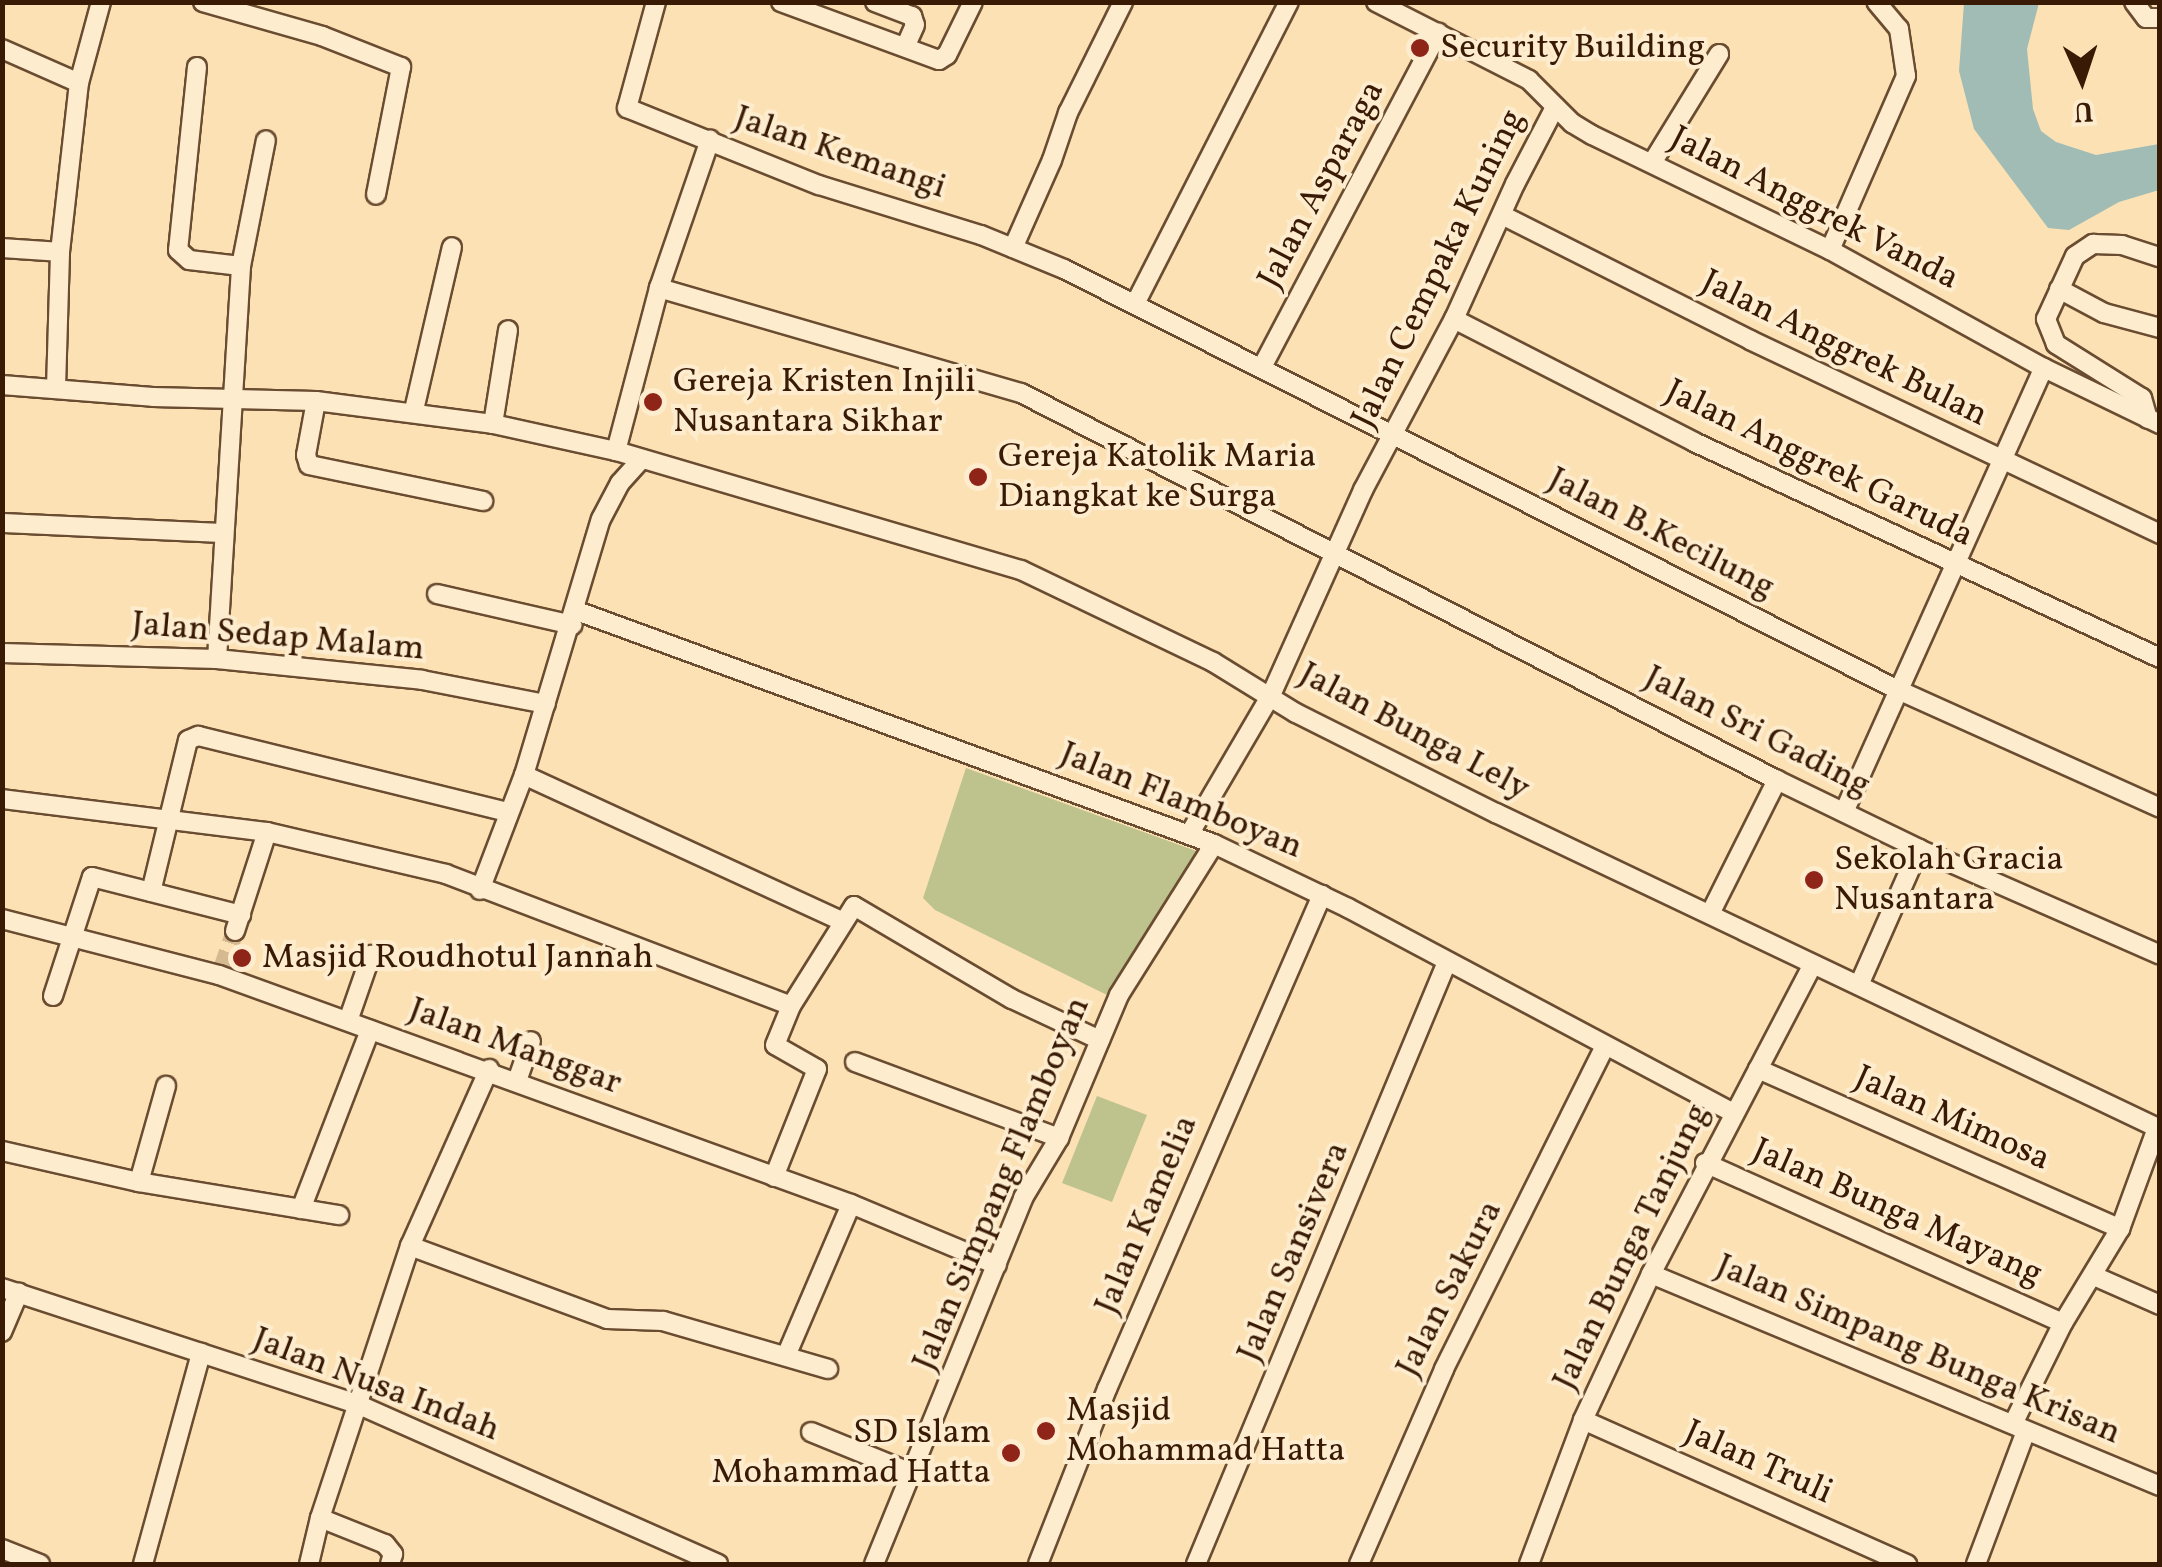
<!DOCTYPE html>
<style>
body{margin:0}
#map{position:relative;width:2162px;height:1567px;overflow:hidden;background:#fce1b4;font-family:Vollkorn,serif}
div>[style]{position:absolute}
.green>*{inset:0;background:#bec38d}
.water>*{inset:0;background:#a1bcb5}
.street-tunnel>*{height:18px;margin-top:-9px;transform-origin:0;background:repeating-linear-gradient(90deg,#d5b991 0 18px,transparent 0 27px)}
.roads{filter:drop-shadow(2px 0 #6a4c31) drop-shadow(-2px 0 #6a4c31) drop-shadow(0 2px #6a4c31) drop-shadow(0 -2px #6a4c31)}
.street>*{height:18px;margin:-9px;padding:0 9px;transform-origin:9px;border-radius:9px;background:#fdecce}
.dots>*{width:28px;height:28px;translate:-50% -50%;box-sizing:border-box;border:5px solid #fdecce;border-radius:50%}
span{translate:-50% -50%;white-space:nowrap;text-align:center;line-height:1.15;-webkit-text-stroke:8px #fdecce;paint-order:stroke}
.poi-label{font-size:35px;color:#391a05}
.left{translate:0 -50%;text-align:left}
.right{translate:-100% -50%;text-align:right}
.street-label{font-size:35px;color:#391a05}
.frame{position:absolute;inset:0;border:5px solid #391a05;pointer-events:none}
.north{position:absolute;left:2032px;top:30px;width:100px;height:100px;-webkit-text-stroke:8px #fdecce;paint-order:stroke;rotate:177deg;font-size:28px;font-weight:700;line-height:40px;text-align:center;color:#391a05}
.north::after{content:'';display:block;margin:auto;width:35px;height:45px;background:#391a05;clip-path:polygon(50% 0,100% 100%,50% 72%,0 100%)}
</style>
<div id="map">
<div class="green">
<i style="clip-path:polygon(966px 768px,1199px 852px,1111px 997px,935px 910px,923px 898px)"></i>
<i style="clip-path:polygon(1097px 1096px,1147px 1115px,1112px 1202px,1062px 1183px)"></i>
</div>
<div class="water">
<i style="clip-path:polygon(1964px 3px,2039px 3px,2027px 49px,2033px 109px,2041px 131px,2056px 142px,2096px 155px,2159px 144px,2159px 190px,2119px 202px,2069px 230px,2048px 228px,1974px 129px,1959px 71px)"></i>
</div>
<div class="street-tunnel">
<i style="left:222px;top:969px;width:40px;rotate:-71.1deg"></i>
</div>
<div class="roads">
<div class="street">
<i style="left:203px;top:2px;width:124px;rotate:15.9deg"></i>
<i style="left:322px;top:36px;width:85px;rotate:21.4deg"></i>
<i style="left:401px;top:67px;width:130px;rotate:101.1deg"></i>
<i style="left:656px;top:2px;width:110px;rotate:105.3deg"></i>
<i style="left:627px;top:108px;width:207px;rotate:21.9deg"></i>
<i style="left:819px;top:185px;width:170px;rotate:17.2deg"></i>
<i style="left:981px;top:235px;width:90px;rotate:22.3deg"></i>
<i style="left:1064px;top:269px;width:934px;rotate:26.78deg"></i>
<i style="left:1898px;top:690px;width:287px;rotate:24.2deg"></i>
<i style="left:781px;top:2px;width:168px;rotate:20.2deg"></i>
<i style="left:939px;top:60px;width:9px;rotate:-32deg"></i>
<i style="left:947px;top:55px;width:59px;rotate:-63.9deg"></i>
<i style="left:875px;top:2px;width:40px;rotate:21deg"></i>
<i style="left:912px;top:16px;width:9px;rotate:72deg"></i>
<i style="left:915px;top:25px;width:24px;rotate:114deg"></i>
<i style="left:1376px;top:2px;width:172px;rotate:27deg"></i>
<i style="left:1529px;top:80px;width:61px;rotate:45deg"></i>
<i style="left:1572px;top:123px;width:23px;rotate:31deg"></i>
<i style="left:1592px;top:135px;width:264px;rotate:25.8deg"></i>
<i style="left:1830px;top:250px;width:244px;rotate:28.9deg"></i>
<i style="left:2044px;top:368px;width:129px;rotate:25.8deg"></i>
<i style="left:2134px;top:2px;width:20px;rotate:53deg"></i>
<i style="left:2146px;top:18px;width:14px"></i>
<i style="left:2px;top:49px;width:84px;rotate:23.8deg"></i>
<i style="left:197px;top:67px;width:184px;rotate:95.9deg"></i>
<i style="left:178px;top:250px;width:15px;rotate:42deg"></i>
<i style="left:189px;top:260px;width:52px;rotate:6.6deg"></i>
<i style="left:1652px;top:163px;width:128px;rotate:-58.4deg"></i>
<i style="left:1502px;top:215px;width:278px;rotate:26.7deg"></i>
<i style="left:1750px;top:340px;width:454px;rotate:25.3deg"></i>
<i style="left:2px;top:248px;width:58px;rotate:3.9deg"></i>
<i style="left:1013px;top:248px;width:96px;rotate:-66.1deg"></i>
<i style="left:1052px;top:160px;width:50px;rotate:-71.2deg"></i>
<i style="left:1068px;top:113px;width:124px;rotate:-63.6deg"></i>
<i style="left:1830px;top:250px;width:190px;rotate:-66.4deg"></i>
<i style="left:1906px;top:76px;width:48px;rotate:-98.5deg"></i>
<i style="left:1899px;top:29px;width:35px;rotate:-130deg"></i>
<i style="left:659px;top:288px;width:377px;rotate:16.2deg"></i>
<i style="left:1021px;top:393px;width:849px;rotate:27.11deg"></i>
<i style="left:1777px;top:780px;width:158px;rotate:25.9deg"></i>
<i style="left:1919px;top:849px;width:263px;rotate:23.7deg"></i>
<i style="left:2059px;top:289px;width:51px;rotate:28.1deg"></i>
<i style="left:2104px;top:313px;width:58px;rotate:15deg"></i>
<i style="left:1135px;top:304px;width:339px;rotate:-63deg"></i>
<i style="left:1454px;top:319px;width:270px;rotate:27.1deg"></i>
<i style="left:1694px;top:442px;width:514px;rotate:24.87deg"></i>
<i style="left:1262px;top:367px;width:378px;rotate:-62.2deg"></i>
<i style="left:2px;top:385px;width:151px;rotate:4.5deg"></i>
<i style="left:153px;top:397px;width:163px;rotate:1.4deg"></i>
<i style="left:316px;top:401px;width:178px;rotate:7.4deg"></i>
<i style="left:493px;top:424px;width:126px;rotate:12.4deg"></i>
<i style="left:616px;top:451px;width:422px;rotate:16.4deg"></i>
<i style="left:1021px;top:570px;width:213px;rotate:25.6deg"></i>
<i style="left:1213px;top:662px;width:97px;rotate:31.6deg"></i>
<i style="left:1296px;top:713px;width:224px;rotate:26.6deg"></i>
<i style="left:1496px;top:813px;width:735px;rotate:25.45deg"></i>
<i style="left:56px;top:388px;width:136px;rotate:-88.3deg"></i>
<i style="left:60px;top:252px;width:170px;rotate:-83.6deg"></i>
<i style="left:79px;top:83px;width:84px;rotate:-74.8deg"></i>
<i style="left:316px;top:401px;width:55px;rotate:100.5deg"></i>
<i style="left:306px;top:455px;width:10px;rotate:73deg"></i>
<i style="left:309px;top:465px;width:178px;rotate:11.7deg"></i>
<i style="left:414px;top:410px;width:167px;rotate:-76.9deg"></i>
<i style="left:2148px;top:419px;width:22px;rotate:-106deg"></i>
<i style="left:2142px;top:398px;width:102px;rotate:-147.9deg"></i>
<i style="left:2056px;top:344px;width:27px;rotate:-112deg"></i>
<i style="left:2046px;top:319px;width:69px;rotate:-65.3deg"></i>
<i style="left:2075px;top:256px;width:22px;rotate:-34deg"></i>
<i style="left:2093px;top:244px;width:29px;rotate:2deg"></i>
<i style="left:2122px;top:245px;width:40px;rotate:18deg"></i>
<i style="left:493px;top:424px;width:95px;rotate:-80.9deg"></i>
<i style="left:616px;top:451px;width:169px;rotate:-75.2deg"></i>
<i style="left:659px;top:288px;width:157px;rotate:-71deg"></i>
<i style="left:2px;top:523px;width:222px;rotate:2.6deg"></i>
<i style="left:437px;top:594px;width:139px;rotate:12.9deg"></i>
<i style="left:577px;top:611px;width:678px;rotate:20.09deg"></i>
<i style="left:1214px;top:844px;width:148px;rotate:25.5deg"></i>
<i style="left:1348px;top:908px;width:437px;rotate:28deg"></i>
<i style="left:2px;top:653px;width:215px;rotate:1.6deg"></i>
<i style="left:217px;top:659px;width:206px;rotate:5.8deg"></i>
<i style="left:422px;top:680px;width:126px;rotate:11deg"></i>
<i style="left:217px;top:659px;width:394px;rotate:-86.5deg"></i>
<i style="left:241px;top:266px;width:128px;rotate:-78.8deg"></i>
<i style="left:524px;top:775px;width:351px;rotate:24.7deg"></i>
<i style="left:2px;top:799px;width:267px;rotate:7.1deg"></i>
<i style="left:267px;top:832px;width:184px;rotate:13.2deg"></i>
<i style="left:446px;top:874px;width:369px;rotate:20.9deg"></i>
<i style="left:1844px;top:812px;width:487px;rotate:-65.8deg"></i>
<i style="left:1190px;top:833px;width:160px;rotate:-59.6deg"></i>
<i style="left:1271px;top:695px;width:225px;rotate:-65.8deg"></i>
<i style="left:1363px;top:490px;width:194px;rotate:-62deg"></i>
<i style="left:1454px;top:319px;width:148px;rotate:-65.7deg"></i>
<i style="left:1515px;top:184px;width:87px;rotate:-62.5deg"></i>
<i style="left:480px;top:890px;width:123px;rotate:-69.1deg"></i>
<i style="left:524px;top:775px;width:267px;rotate:-73.3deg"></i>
<i style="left:601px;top:519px;width:41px;rotate:-62.2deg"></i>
<i style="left:620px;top:483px;width:31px;rotate:-48deg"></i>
<i style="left:151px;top:892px;width:156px;rotate:-76.3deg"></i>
<i style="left:188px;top:740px;width:11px;rotate:-22deg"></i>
<i style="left:198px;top:736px;width:318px;rotate:13.8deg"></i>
<i style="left:1710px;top:914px;width:150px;rotate:-63.4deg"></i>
<i style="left:2px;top:919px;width:224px;rotate:14.5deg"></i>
<i style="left:219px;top:975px;width:672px;rotate:19.92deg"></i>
<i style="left:851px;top:1204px;width:158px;rotate:22.7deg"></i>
<i style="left:235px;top:931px;width:104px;rotate:-72.1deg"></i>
<i style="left:1859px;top:985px;width:149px;rotate:-66.2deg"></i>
<i style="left:53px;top:996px;width:125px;rotate:-71.9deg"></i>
<i style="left:92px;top:877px;width:154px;rotate:14.3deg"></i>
<i style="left:348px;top:1021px;width:70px;rotate:-70.8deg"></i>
<i style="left:855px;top:1062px;width:218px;rotate:20.4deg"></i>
<i style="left:1758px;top:1069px;width:396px;rotate:23.8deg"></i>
<i style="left:517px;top:1081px;width:42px;rotate:-70.7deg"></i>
<i style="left:2px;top:1151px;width:140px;rotate:12.8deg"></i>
<i style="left:139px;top:1182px;width:203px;rotate:9.4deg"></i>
<i style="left:1705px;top:1163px;width:392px;rotate:24.1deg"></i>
<i style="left:774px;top:1177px;width:116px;rotate:-68.3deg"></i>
<i style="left:817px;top:1069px;width:48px;rotate:-150.3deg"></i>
<i style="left:775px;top:1045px;width:42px;rotate:-67.7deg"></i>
<i style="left:791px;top:1006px;width:118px;rotate:-57.8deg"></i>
<i style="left:854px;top:906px;width:183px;rotate:30.5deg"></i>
<i style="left:1012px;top:999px;width:97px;rotate:25deg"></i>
<i style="left:139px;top:1182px;width:100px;rotate:-74.3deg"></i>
<i style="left:301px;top:1209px;width:192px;rotate:-68.9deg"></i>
<i style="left:410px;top:1246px;width:210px;rotate:20.3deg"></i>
<i style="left:607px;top:1319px;width:56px;rotate:2deg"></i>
<i style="left:663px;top:1321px;width:172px;rotate:16.2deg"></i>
<i style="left:1651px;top:1274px;width:551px;rotate:22.61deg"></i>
<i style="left:2094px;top:1276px;width:72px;rotate:23.7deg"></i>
<i style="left:2px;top:1288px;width:373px;rotate:18.1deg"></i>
<i style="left:357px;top:1404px;width:395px;rotate:23.9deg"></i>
<i style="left:2px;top:1332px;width:43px;rotate:-67deg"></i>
<i style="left:786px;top:1356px;width:165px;rotate:-66.8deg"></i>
<i style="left:1583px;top:1420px;width:355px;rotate:24deg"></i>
<i style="left:2013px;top:1424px;width:113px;rotate:-63.7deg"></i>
<i style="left:2063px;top:1323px;width:110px;rotate:-58.8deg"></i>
<i style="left:2120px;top:1229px;width:108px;rotate:-69.9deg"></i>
<i style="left:811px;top:1432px;width:111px;rotate:22.2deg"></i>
<i style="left:320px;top:1518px;width:70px;rotate:21.8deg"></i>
<i style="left:385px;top:1544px;width:13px;rotate:51deg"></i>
<i style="left:393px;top:1554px;width:10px;rotate:107deg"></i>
<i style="left:2px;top:1549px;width:41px;rotate:21.5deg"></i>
<i style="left:143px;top:1564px;width:219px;rotate:-74.6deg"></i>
<i style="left:309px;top:1564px;width:47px;rotate:-76.6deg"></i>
<i style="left:320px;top:1518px;width:287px;rotate:-71.7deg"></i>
<i style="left:410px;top:1246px;width:194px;rotate:-65.9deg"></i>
<i style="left:874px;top:1564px;width:395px;rotate:-67.8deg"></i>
<i style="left:1023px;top:1198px;width:70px;rotate:-59deg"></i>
<i style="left:1059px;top:1138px;width:155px;rotate:-67.2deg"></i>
<i style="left:1119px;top:995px;width:178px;rotate:-57.8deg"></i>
<i style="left:1038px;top:1564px;width:188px;rotate:-68.5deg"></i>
<i style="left:1107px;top:1389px;width:539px;rotate:-66.48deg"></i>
<i style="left:1196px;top:1564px;width:652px;rotate:-67.37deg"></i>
<i style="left:1359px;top:1564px;width:213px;rotate:-66.4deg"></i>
<i style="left:1444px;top:1369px;width:361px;rotate:-63.5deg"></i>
<i style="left:1529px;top:1564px;width:154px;rotate:-69.4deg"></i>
<i style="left:1583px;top:1420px;width:161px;rotate:-65deg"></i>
<i style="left:1651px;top:1274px;width:348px;rotate:-62.4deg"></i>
<i style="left:1976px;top:1564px;width:142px;rotate:-69.4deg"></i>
</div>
</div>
<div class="dots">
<i style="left:1420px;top:48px;background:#8f2418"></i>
<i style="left:653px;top:402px;background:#8f2418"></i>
<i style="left:978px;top:477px;background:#8f2418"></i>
<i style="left:1814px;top:880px;background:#8f2418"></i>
<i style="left:242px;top:958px;background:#8f2418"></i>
<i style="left:1046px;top:1431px;background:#8f2418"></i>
<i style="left:1011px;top:1453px;background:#8f2418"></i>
</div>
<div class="poi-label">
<span class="left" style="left:1440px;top:48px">Security Building</span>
<span class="left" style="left:673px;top:402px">Gereja Kristen Injili<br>Nusantara Sikhar</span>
<span class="left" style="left:998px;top:477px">Gereja Katolik Maria<br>Diangkat ke Surga</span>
<span class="left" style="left:1834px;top:880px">Sekolah Gracia<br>Nusantara</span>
<span class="left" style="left:262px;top:958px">Masjid Roudhotul Jannah</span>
<span class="left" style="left:1066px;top:1431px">Masjid<br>Mohammad Hatta</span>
<span class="right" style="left:991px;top:1453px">SD Islam<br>Mohammad Hatta</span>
</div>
<div class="street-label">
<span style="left:840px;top:153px;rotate:19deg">Jalan Kemangi</span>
<span style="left:1322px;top:185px;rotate:-62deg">Jalan Asparaga</span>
<span style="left:1814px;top:209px;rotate:27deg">Jalan Anggrek Vanda</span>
<span style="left:1439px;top:269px;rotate:-64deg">Jalan Cempaka Kuning</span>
<span style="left:1844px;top:349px;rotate:26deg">Jalan Anggrek Bulan</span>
<span style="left:1819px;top:464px;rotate:26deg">Jalan Anggrek Garuda</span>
<span style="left:1661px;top:534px;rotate:27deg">Jalan B.Kecilung</span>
<span style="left:278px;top:637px;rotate:5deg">Jalan Sedap Malam</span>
<span style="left:1414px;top:732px;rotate:28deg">Jalan Bunga Lely</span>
<span style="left:1757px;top:732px;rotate:27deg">Jalan Sri Gading</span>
<span style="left:1181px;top:801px;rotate:22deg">Jalan Flamboyan</span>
<span style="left:515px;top:1047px;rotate:20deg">Jalan Manggar</span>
<span style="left:1952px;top:1119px;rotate:24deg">Jalan Mimosa</span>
<span style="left:1002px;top:1184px;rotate:-67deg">Jalan Simpang Flamboyan</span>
<span style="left:1897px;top:1213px;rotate:24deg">Jalan Bunga Mayang</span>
<span style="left:1147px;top:1215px;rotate:-67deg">Jalan Kamelia</span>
<span style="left:1632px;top:1247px;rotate:-64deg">Jalan Bunga Tanjung</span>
<span style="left:1294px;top:1252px;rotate:-67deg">Jalan Sansivera</span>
<span style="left:1450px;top:1289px;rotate:-63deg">Jalan Sakura</span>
<span style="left:1918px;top:1350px;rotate:23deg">Jalan Simpang Bunga Krisan</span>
<span style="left:376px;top:1385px;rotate:21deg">Jalan Nusa Indah</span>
<span style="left:1758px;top:1463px;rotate:24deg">Jalan Truli</span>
</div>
<div class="frame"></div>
<div class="north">U</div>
</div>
